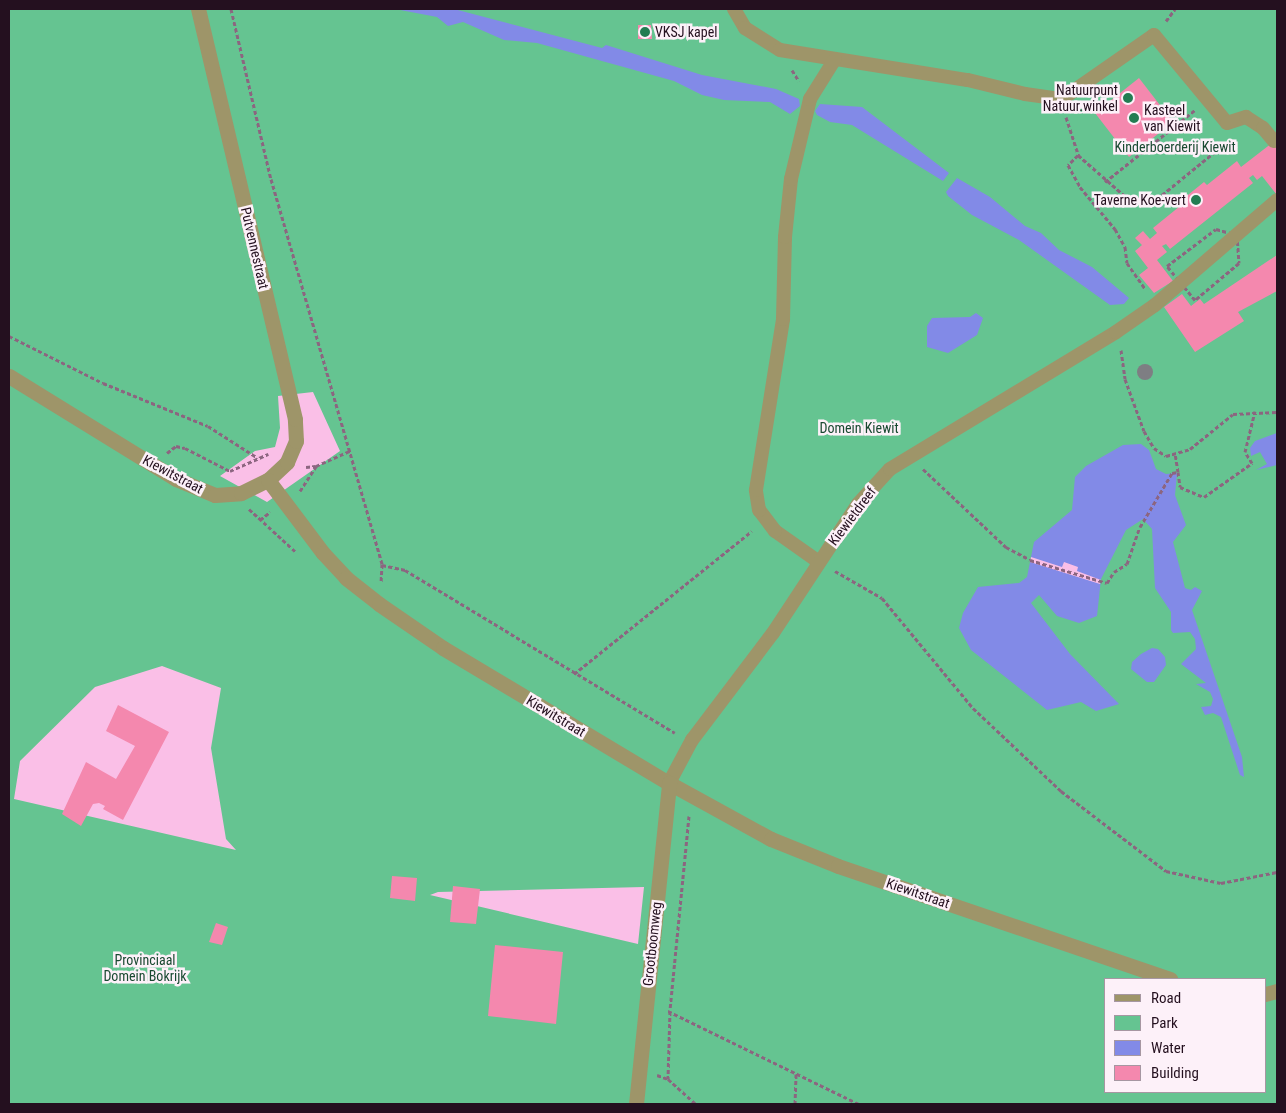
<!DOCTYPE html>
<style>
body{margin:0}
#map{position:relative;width:1286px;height:1113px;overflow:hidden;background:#fabfe7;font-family:"Roboto Condensed",sans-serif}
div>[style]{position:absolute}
.green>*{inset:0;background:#65c491}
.water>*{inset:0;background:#828ae7}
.pier>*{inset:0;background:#fabfe7}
.building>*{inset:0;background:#f488ae}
.path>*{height:3px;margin-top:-1.5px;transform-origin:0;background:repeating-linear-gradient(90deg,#8c6580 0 4px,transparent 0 6.5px)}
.lane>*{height:14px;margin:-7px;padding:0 7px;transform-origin:7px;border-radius:7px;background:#9e9569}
.street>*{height:15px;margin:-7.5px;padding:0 7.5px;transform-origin:7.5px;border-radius:7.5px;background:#9e9569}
.trees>*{width:16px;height:16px;margin:-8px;border-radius:50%;background:#7e7e83}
.dots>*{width:14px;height:14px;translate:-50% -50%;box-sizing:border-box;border:2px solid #fdf1f9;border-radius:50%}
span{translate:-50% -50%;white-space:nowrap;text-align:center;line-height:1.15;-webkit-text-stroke:5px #fdf1f9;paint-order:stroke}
.poi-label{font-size:14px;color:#24101f}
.left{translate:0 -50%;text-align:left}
.right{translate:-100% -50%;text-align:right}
.park-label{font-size:14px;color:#194931}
.street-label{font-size:14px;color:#24101f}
.frame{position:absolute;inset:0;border:10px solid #24101f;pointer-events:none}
.legend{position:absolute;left:1104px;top:978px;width:162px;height:115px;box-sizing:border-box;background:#fdf1f9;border:1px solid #a697a2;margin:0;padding:6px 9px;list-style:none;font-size:15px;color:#24101f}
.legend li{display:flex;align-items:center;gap:10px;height:25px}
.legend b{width:25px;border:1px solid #a697a2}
</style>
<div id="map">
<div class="green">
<i style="clip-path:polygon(evenodd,9px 9px,1277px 9px,1277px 1104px,9px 1104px,9px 9px,313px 392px,340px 451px,267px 502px,220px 476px,255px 451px,275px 447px,280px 428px,278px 396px,313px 392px,9px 9px,162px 666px,221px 688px,211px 748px,226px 839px,236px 850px,14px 799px,20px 761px,95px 687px,162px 666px,9px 9px,644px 887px,638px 944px,430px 895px,438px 892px,644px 887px,9px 9px,1105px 979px,1265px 979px,1265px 1092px,1105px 1092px,1105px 979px)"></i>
</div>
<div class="water">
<i style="clip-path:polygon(395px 9px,454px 9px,602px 48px,606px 45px,702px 75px,776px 89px,799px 99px,800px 106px,790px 114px,770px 102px,724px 100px,702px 95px,674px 81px,537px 43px,504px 40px,463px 22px,448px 26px,437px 17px)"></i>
<i style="clip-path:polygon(820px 104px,862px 107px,949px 173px,943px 181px,852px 125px,830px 122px,817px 115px,815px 111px)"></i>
<i style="clip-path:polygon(957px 178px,990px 197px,1025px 226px,1041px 233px,1059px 250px,1092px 267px,1129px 298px,1124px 304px,1110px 305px,1019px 240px,972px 215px,948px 196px,946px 192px)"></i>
<i style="clip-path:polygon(976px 313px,983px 318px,977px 335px,948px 353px,927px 347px,927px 326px,932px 318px,970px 317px)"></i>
<i style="clip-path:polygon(1277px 433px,1277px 465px,1256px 470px,1267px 464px,1260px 452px,1251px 456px,1250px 448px,1255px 441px)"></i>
<i style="clip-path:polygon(1141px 444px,1149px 450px,1156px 469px,1166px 474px,1177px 473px,1175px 495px,1186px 525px,1173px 542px,1185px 588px,1191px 590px,1195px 587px,1202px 591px,1192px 610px,1242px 757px,1244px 777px,1240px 775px,1221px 717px,1213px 713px,1205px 715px,1201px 707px,1211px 706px,1213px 699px,1210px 692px,1196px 684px,1206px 683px,1181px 664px,1196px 649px,1195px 639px,1190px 632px,1173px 633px,1171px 630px,1171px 612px,1155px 588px,1152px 529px,1143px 519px,1126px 530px,1101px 579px,1097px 616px,1079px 623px,1057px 616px,1039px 595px,1031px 603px,1070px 654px,1119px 704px,1096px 711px,1081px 702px,1047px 710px,971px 650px,959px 628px,963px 613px,978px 587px,1019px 583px,1027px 577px,1034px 542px,1072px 510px,1075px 477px,1086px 466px,1123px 445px)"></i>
<i style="clip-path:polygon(1152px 648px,1158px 649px,1165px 657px,1166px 665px,1154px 682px,1147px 682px,1131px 669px,1132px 662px,1141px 654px)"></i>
</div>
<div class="pier">
<i style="clip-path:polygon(1031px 557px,1062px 567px,1064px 562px,1078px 567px,1077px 571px,1101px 580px,1100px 584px,1030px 562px)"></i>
</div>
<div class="building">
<i style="clip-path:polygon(638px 25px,651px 25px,652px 39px,638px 39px)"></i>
<i style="clip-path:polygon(1139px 78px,1173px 122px,1129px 157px,1095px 113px)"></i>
<i style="clip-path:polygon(1277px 139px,1277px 195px,1262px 176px,1257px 180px,1253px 175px,1249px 178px,1253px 183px,1170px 249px,1166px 244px,1162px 246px,1167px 252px,1157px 260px,1173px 281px,1154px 293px,1139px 275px,1148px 268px,1135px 251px,1142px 245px,1135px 238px,1143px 231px,1150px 239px,1157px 233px,1153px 228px,1185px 202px,1183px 199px,1204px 182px,1207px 185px,1237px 161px,1241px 167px)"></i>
<i style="clip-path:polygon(1277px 255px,1277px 291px,1238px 312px,1244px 321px,1195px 352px,1164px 307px,1182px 294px,1191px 306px,1200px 299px,1204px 304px)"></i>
<i style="clip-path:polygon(118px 705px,169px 732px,123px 820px,103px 809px,105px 806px,99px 803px,93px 804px,81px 826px,62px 814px,86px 762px,116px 779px,135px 746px,106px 731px)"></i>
<i style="clip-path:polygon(392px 876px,417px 878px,415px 901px,390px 898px)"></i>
<i style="clip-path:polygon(453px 886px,480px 889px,476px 924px,450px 922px)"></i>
<i style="clip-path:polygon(216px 923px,228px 927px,222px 945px,209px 942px)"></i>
<i style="clip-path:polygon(495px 945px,563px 952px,556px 1024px,488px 1016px)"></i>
</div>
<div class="path">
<i style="left:231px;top:9px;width:175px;rotate:76.8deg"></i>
<i style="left:271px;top:179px;width:401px;rotate:73.9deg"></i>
<i style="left:382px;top:564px;width:19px;rotate:93deg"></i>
<i style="left:1166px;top:21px;width:15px;rotate:-53deg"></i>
<i style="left:792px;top:70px;width:13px;rotate:58deg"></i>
<i style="left:1066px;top:117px;width:40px;rotate:72deg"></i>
<i style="left:1078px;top:155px;width:14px;rotate:135deg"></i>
<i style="left:1068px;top:165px;width:25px;rotate:61deg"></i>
<i style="left:1080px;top:187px;width:55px;rotate:50.2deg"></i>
<i style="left:1115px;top:229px;width:21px;rotate:61deg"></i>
<i style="left:1125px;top:247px;width:16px;rotate:83deg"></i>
<i style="left:1127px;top:263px;width:32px;rotate:55deg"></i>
<i style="left:1078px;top:155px;width:64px;rotate:41.2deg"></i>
<i style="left:1126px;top:197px;width:21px;rotate:8deg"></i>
<i style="left:1147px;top:200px;width:10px;rotate:-6deg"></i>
<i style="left:1157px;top:199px;width:84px;rotate:-39.2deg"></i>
<i style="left:1222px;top:146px;width:5px;rotate:-90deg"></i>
<i style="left:1105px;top:182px;width:115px;rotate:-38.7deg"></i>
<i style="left:1216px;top:229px;width:22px;rotate:16deg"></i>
<i style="left:1237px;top:235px;width:28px;rotate:86deg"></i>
<i style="left:1239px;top:263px;width:57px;rotate:139.9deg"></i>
<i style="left:1195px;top:300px;width:44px;rotate:-129.5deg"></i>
<i style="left:1167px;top:266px;width:61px;rotate:-37.1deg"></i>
<i style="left:9px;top:336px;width:105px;rotate:26.6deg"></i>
<i style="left:103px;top:383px;width:113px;rotate:22.3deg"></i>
<i style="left:208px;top:426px;width:59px;rotate:32.6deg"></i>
<i style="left:1121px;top:350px;width:29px;rotate:82deg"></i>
<i style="left:1125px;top:379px;width:55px;rotate:69.9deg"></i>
<i style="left:1144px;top:431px;width:20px;rotate:60deg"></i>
<i style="left:1154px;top:448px;width:14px;rotate:34deg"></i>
<i style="left:1166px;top:456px;width:25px;rotate:-16deg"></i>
<i style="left:1190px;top:449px;width:55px;rotate:-39.1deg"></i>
<i style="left:1233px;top:414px;width:44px;rotate:-2.6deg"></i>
<i style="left:167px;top:453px;width:11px;rotate:-38deg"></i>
<i style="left:176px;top:446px;width:9px;rotate:13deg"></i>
<i style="left:185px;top:448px;width:51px;rotate:27.1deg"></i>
<i style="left:230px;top:471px;width:42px;rotate:-24.1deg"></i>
<i style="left:306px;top:467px;width:10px;rotate:-6deg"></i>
<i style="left:316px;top:466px;width:37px;rotate:-24deg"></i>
<i style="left:923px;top:469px;width:114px;rotate:43.2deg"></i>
<i style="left:1006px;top:547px;width:27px;rotate:28deg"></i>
<i style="left:1030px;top:560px;width:80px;rotate:16.6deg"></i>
<i style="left:1107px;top:583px;width:13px;rotate:-58deg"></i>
<i style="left:1114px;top:572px;width:15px;rotate:-32deg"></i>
<i style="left:1127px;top:564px;width:39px;rotate:-71deg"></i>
<i style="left:1140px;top:527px;width:63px;rotate:-59.3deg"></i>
<i style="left:1172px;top:473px;width:6px;rotate:-9deg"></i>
<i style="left:1178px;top:472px;width:19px;rotate:-99deg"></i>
<i style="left:1178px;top:472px;width:15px;rotate:82deg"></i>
<i style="left:1180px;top:487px;width:26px;rotate:23deg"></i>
<i style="left:1204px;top:497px;width:59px;rotate:-35.3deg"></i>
<i style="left:1252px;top:463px;width:13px;rotate:-122deg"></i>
<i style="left:1245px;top:452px;width:42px;rotate:-76.3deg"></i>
<i style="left:300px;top:491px;width:30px;rotate:-57deg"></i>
<i style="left:249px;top:509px;width:64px;rotate:42.5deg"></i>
<i style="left:260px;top:520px;width:13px;rotate:-39deg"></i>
<i style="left:382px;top:565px;width:24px;rotate:12deg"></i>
<i style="left:405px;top:570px;width:315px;rotate:31.1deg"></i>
<i style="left:835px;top:571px;width:54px;rotate:29.9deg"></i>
<i style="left:882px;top:598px;width:143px;rotate:50.4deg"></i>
<i style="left:973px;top:708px;width:121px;rotate:43.3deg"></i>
<i style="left:1061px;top:791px;width:132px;rotate:37.3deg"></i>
<i style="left:1166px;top:871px;width:56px;rotate:12.3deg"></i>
<i style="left:1221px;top:883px;width:57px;rotate:-11.1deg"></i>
<i style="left:574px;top:674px;width:228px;rotate:-38.8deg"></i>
<i style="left:689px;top:816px;width:196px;rotate:95.6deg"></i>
<i style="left:670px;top:1011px;width:68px;rotate:91.7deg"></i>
<i style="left:668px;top:1079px;width:38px;rotate:42deg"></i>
<i style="left:668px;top:1011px;width:212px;rotate:26deg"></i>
<i style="left:657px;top:1075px;width:12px;rotate:20deg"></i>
<i style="left:795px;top:1104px;width:30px;rotate:-88deg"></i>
</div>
<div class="lane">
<i style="left:734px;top:9px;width:22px;rotate:60deg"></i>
<i style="left:745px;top:28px;width:41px;rotate:32.2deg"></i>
<i style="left:780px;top:50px;width:190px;rotate:9.1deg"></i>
<i style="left:968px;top:80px;width:59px;rotate:13.8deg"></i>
<i style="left:1025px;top:94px;width:37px;rotate:8deg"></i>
<i style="left:1062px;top:99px;width:112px;rotate:-34.8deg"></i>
<i style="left:1154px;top:35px;width:114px;rotate:50.3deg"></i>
<i style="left:1227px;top:123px;width:20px;rotate:-18deg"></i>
<i style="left:1246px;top:117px;width:20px;rotate:33deg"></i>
<i style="left:1263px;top:128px;width:17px;rotate:50deg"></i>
<i style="left:819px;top:562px;width:54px;rotate:-144.8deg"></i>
<i style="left:775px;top:531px;width:26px;rotate:-127deg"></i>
<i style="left:759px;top:510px;width:20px;rotate:-99deg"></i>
<i style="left:756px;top:490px;width:173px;rotate:-81deg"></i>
<i style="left:783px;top:319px;width:82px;rotate:-88.6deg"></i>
<i style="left:785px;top:237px;width:58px;rotate:-84.1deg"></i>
<i style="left:791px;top:179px;width:82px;rotate:-76.6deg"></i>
<i style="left:810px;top:99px;width:47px;rotate:-58deg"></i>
<i style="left:669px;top:783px;width:49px;rotate:-61.9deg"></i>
<i style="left:692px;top:740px;width:134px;rotate:-52.9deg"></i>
<i style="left:773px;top:633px;width:154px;rotate:-56.6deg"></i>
<i style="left:858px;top:504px;width:47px;rotate:-47.6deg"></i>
<i style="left:890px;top:469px;width:264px;rotate:-31.2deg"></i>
<i style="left:1116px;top:332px;width:47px;rotate:-34.7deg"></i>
<i style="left:1155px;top:305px;width:161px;rotate:-40.7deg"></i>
</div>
<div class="street">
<i style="left:9px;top:376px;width:196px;rotate:31.7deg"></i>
<i style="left:176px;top:479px;width:42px;rotate:22.3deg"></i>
<i style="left:215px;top:495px;width:26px;rotate:-4deg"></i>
<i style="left:241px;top:493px;width:30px;rotate:-26deg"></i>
<i style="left:268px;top:480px;width:26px;rotate:-43deg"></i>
<i style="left:287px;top:462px;width:23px;rotate:-67deg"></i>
<i style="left:296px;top:441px;width:22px;rotate:-93deg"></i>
<i style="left:295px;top:419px;width:421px;rotate:-103.3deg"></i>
<i style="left:268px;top:480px;width:91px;rotate:53deg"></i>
<i style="left:323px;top:553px;width:34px;rotate:47deg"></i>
<i style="left:346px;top:578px;width:42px;rotate:38.2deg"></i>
<i style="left:379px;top:604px;width:78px;rotate:34.5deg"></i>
<i style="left:443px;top:648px;width:263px;rotate:30.9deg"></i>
<i style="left:669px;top:783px;width:116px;rotate:28.8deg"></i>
<i style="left:771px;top:839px;width:72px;rotate:21.9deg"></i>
<i style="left:838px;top:866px;width:351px;rotate:18.8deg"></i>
<i style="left:1265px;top:994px;width:12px;rotate:-14deg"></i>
<i style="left:636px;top:1104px;width:323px;rotate:-84.1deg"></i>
</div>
<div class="trees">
<i style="left:1145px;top:372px"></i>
</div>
<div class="dots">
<i style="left:645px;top:32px;background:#227d52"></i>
<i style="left:1128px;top:98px;background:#227d52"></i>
<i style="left:1134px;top:118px;background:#227d52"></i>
<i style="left:1196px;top:200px;background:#227d52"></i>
</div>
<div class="poi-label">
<span class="left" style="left:655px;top:32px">VKSJ kapel</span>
<span class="right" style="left:1118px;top:98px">Natuurpunt<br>Natuur.winkel</span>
<span class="left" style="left:1144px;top:118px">Kasteel<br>van Kiewit</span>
<span class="right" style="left:1186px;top:200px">Taverne Koe-vert</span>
</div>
<div class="park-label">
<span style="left:1175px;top:147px">Kinderboerderij Kiewit</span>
<span style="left:859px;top:428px">Domein Kiewit</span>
<span style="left:145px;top:968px">Provinciaal<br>Domein Bokrijk</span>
</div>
<div class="street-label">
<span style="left:255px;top:248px;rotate:77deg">Putvennestraat</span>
<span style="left:173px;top:474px;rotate:28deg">Kiewitstraat</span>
<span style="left:852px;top:516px;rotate:-53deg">Kiewietdreef</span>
<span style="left:556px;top:716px;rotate:31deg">Kiewitstraat</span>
<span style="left:918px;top:893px;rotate:19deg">Kiewitstraat</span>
<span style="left:652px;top:944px;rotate:-84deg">Grootboomweg</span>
</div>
<div class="frame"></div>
<ul class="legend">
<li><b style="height:6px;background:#9e9569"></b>Road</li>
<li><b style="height:14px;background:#65c491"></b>Park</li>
<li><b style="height:14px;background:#828ae7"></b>Water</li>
<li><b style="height:14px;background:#f488ae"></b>Building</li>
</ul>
</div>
